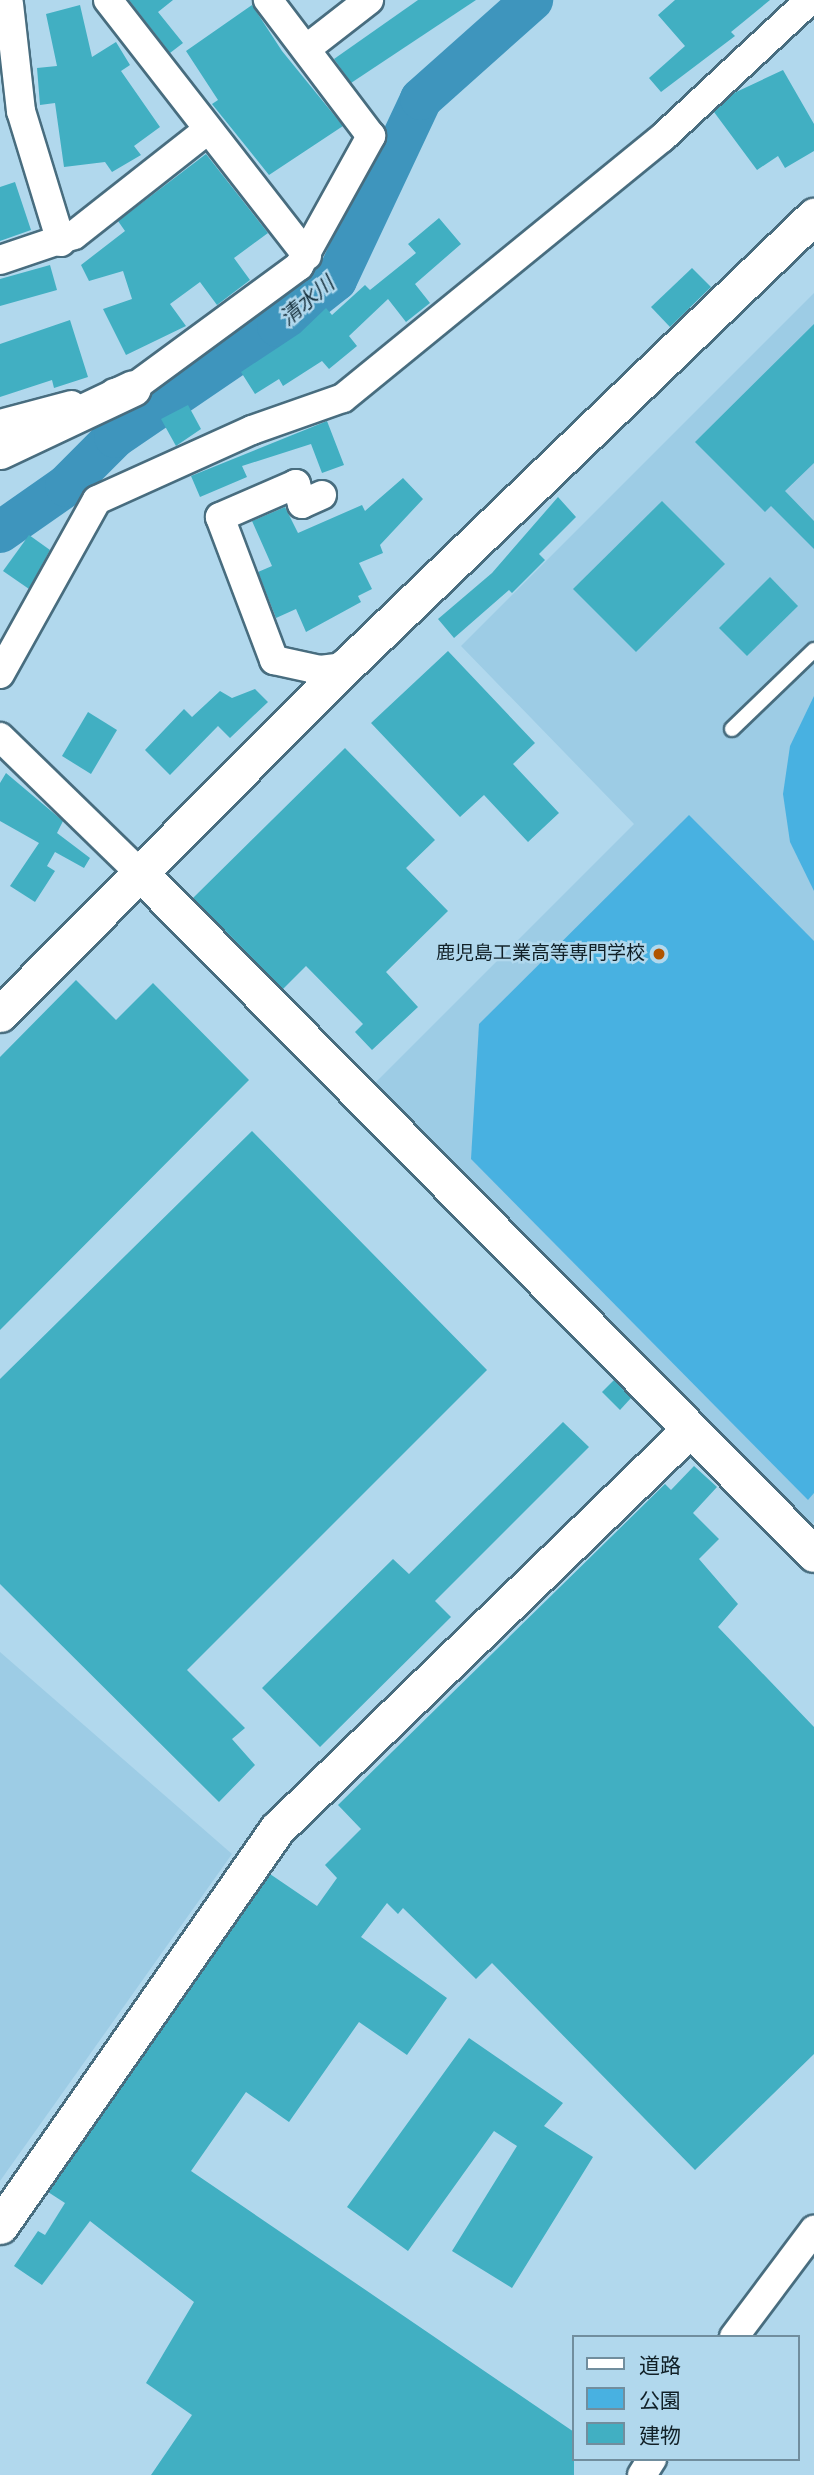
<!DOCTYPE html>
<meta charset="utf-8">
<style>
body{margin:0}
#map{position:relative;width:814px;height:2475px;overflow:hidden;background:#b1d8ed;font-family:Karla,"Noto Sans JP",sans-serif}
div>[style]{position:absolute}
.built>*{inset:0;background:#9dcce5}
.green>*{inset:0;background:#48b1e1}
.river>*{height:42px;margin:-21px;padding:0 21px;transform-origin:21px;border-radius:21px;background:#3e95bd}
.building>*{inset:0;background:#41afc2}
.roads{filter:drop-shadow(2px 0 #486d7f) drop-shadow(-2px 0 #486d7f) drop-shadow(0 2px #486d7f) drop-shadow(0 -2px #486d7f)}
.service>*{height:14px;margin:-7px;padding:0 7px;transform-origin:7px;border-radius:7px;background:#fff}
.minor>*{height:28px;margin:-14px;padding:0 14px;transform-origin:14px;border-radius:14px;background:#fff}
.tertiary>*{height:35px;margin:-17.5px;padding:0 17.5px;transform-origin:17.5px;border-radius:17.5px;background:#fff}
.dots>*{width:19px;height:19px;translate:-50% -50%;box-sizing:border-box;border:4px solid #b1d8ed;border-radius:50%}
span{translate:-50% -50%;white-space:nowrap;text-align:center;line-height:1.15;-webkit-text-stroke:5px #b1d8ed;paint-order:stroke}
.poi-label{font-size:19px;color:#112027}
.right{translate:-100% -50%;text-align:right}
.water-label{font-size:21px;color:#18323f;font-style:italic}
.legend{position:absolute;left:572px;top:2335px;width:228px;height:126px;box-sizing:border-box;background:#b1d8ed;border:2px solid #718e9e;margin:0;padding:9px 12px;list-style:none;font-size:21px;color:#112027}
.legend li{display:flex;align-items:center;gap:14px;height:35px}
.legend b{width:35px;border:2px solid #718e9e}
</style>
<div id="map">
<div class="built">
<i style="clip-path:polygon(814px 293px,814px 1522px,812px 1524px,375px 1083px,634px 824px,461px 646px)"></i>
<i style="clip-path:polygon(0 1652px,232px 1854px,0 2181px)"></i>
</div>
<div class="green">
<i style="clip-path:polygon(814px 696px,814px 891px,790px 842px,783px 794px,790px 746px)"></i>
<i style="clip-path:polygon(689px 815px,814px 941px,814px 1493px,808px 1500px,471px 1159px,479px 1024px)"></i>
</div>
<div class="river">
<i style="left:0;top:532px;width:80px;rotate:-34.9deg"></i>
<i style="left:66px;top:486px;width:69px;rotate:-45deg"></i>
<i style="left:115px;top:437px;width:197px;rotate:-34.3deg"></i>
<i style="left:278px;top:326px;width:74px;rotate:-38.4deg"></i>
<i style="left:336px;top:280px;width:200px;rotate:-64.8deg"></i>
<i style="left:421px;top:99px;width:149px;rotate:-41.7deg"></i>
</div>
<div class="building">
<i style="clip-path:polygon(129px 0,173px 0,158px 12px,183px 43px,170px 53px)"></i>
<i style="clip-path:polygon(418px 0,476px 0,351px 83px,334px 59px)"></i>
<i style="clip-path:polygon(675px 0,770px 0,731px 32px,735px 36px,661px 92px,649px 78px,685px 46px,658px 15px)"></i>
<i style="clip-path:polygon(80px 5px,92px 57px,116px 42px,130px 65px,121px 71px,160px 127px,134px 146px,141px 155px,112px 172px,105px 162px,64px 167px,55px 103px,40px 105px,37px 68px,57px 66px,46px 14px)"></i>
<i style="clip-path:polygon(252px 5px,282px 51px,343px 126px,269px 175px,212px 104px,218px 100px,186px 51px)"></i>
<i style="clip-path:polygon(783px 70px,814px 124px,814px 151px,785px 168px,778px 156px,757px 170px,714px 112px,734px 93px)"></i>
<i style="clip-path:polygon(206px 154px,268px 233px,234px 258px,250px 280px,217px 305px,200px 282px,170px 304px,186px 326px,126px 355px,103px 309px,132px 299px,123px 271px,89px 281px,81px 265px,125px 231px,118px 221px)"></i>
<i style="clip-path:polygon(15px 182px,31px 230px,0 241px,0 187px)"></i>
<i style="clip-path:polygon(439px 218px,461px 244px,415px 284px,430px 303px,406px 322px,388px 299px,349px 336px,357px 346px,329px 369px,322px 361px,283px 386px,279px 379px,255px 394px,241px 372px,300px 333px,326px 308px,332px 315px,365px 285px,370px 290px,416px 253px,408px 244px)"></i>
<i style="clip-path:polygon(50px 265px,57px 290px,0 306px,0 279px)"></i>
<i style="clip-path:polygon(692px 268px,711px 287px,670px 327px,651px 307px)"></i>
<i style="clip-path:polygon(70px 320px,88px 377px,54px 388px,52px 380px,0 397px,0 344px)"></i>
<i style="clip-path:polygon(814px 324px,814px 463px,785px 491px,814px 521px,814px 549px,771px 506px,765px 512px,695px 442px)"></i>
<i style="clip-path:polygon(188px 405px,201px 429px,176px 446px,161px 419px)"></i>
<i style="clip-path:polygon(327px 421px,344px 465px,322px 473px,311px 444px,242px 466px,247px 477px,200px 497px,191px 476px)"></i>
<i style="clip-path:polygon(403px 478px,423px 499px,380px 545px,383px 553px,359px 563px,372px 589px,358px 596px,361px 602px,306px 632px,296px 609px,276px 618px,258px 572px,272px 566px,252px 521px,285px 507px,298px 533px,362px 505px,365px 511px)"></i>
<i style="clip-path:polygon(558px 497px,576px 517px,539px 554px,545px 560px,512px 593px,509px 590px,454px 638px,438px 619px,492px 573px)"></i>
<i style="clip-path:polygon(662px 501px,725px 564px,636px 652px,573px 589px)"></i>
<i style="clip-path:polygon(29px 535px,50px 550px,29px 589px,3px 571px)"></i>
<i style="clip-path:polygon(770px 577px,798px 606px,747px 656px,719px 628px)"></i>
<i style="clip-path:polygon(448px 651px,535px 743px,513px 764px,559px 813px,528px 842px,484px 795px,460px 817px,371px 723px)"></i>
<i style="clip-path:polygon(255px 689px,268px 702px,230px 738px,218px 726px,170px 775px,145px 750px,184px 709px,192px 717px,220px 691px,232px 698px)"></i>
<i style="clip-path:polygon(88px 712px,117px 730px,91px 774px,62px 756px)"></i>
<i style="clip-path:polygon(345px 748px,435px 840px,406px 868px,448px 911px,386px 972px,418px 1007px,372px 1050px,355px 1032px,363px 1024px,306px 966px,283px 989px,193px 898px)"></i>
<i style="clip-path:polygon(6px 773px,63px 821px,57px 833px,90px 858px,84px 868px,55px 852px,47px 866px,55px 871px,35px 902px,10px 886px,39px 843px,0 821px,0 783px)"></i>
<i style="clip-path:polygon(76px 980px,116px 1020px,153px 983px,249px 1080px,0 1330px,0 1057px)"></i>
<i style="clip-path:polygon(252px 1131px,487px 1370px,187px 1670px,245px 1728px,232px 1739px,255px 1765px,219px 1802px,0 1584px,0 1379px)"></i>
<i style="clip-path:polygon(614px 1380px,631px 1398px,620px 1410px,602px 1392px)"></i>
<i style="clip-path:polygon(563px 1422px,589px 1447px,435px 1601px,451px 1617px,320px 1747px,262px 1688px,393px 1559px,409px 1574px)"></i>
<i style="clip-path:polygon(694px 1466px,717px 1487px,693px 1513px,719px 1539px,699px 1559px,738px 1604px,718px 1627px,814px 1727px,814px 2054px,695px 2170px,492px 1963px,476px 1979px,403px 1908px,398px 1914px,387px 1903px,361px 1937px,447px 1998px,407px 2055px,359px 2022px,289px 2122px,246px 2092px,191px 2171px,574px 2432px,574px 2475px,151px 2475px,192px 2415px,146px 2383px,194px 2302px,90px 2221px,42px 2285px,14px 2266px,38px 2231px,45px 2235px,65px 2203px,48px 2192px,270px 1874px,317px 1906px,337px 1878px,325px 1865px,361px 1829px,338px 1805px,665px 1484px,671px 1490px)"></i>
<i style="clip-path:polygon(469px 2038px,563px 2103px,544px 2126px,593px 2157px,512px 2288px,452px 2251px,517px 2146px,494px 2131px,408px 2251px,347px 2207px)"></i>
</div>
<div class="roads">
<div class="service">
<i style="left:732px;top:729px;width:114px;rotate:-43.9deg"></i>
</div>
<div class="minor">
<i style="left:108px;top:0;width:324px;rotate:52.1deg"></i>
<i style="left:9px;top:4px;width:108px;rotate:83.6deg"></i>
<i style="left:21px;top:111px;width:137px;rotate:73deg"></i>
<i style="left:306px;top:49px;width:80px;rotate:-37.9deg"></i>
<i style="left:0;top:260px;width:78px;rotate:-18.7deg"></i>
<i style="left:74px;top:235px;width:168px;rotate:-38.2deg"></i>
<i style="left:114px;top:393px;width:20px;rotate:-15deg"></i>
<i style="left:133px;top:388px;width:206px;rotate:-36.3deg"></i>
<i style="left:299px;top:266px;width:149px;rotate:-61deg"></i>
<i style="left:371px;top:136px;width:171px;rotate:-127.1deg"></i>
<i style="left:0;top:424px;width:74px;rotate:-14.8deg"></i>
<i style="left:322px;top:495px;width:22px;rotate:156deg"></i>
<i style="left:302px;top:504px;width:21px;rotate:-107deg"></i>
<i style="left:296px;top:484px;width:83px;rotate:156.5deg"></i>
<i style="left:220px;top:517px;width:153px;rotate:69.3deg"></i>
<i style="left:274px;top:660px;width:47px;rotate:12.3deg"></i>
<i style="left:320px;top:670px;width:25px;rotate:-7deg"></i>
<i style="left:0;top:674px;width:199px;rotate:-60.9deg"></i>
<i style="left:97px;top:500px;width:170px;rotate:-24.3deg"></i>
<i style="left:252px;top:430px;width:96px;rotate:-19.4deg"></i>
<i style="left:343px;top:398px;width:412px;rotate:-39.2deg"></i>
<i style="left:662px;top:138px;width:202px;rotate:-43deg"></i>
<i style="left:0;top:737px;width:195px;rotate:44.2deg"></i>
<i style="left:734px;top:2337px;width:134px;rotate:-53.2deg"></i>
<i style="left:642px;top:2475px;width:19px;rotate:-58deg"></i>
</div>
<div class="tertiary">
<i style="left:0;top:451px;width:147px;rotate:-25.3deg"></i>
<i style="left:140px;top:873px;width:958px;rotate:45.3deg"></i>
<i style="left:0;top:1014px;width:489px;rotate:-45.2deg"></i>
<i style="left:345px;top:667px;width:651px;rotate:-43.88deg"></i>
<i style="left:0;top:2226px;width:484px;rotate:-55.1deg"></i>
<i style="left:277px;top:1829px;width:575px;rotate:-44.08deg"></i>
</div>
</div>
<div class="dots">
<i style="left:659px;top:954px;background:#b15400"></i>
</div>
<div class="poi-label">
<span class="right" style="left:645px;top:954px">鹿児島工業高等専門学校</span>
</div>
<div class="water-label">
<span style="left:307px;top:301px;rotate:-40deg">清水川</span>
</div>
<ul class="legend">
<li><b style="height:9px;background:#fff"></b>道路</li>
<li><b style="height:19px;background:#48b1e1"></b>公園</li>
<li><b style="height:19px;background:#41afc2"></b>建物</li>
</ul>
</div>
